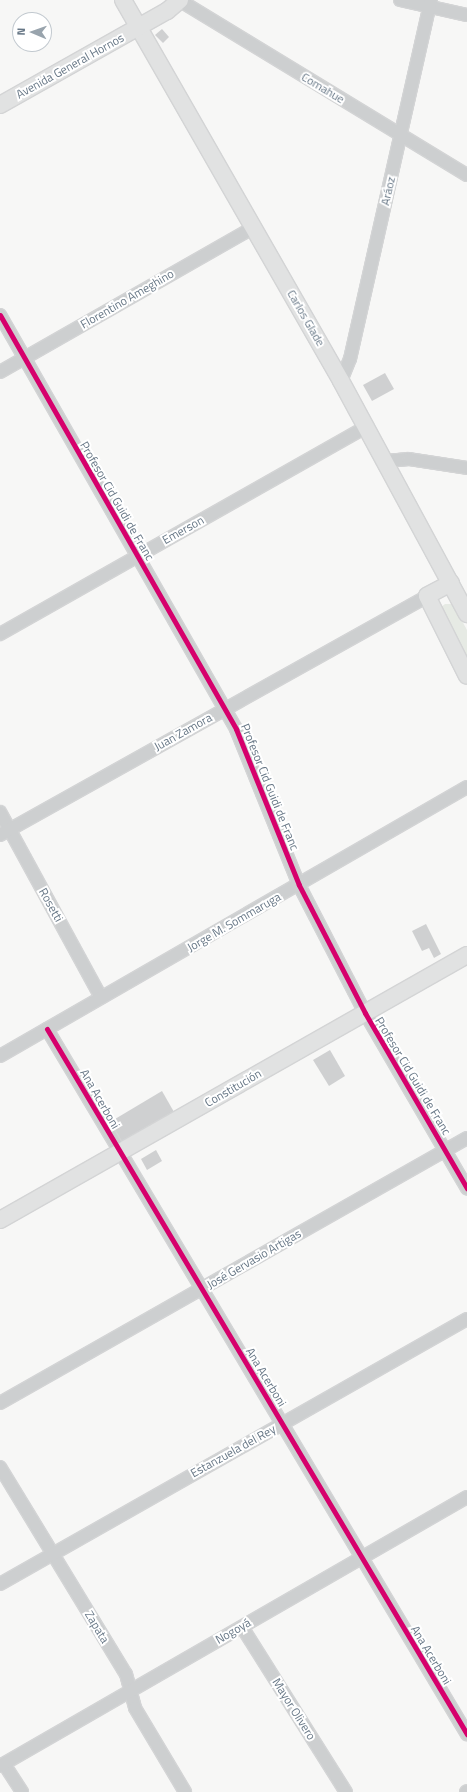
<!DOCTYPE html>
<meta charset="utf-8">
<style>
body{margin:0}
#map{position:relative;width:467px;height:1792px;overflow:hidden;background:#f7f7f6;font-family:"Titillium Web",sans-serif}
div>[style]{position:absolute}
.green>*{inset:0;background:#e6eae4}
.building>*{inset:0;background:#cfd0d1}
.roads{filter:drop-shadow(1px 0 #d3d4d5) drop-shadow(-1px 0 #d3d4d5) drop-shadow(0 1px #d3d4d5) drop-shadow(0 -1px #d3d4d5)}
.street>*{height:12px;margin:-6px;padding:0 6px;transform-origin:6px;border-radius:6px;background:#cdcfd0}
.secondary>*{height:16px;margin:-8px;padding:0 8px;transform-origin:8px;border-radius:8px;background:#e1e2e2}
.cycleway>*{height:5px;margin:-2.5px;padding:0 2.5px;transform-origin:2.5px;border-radius:2.5px;background:#d6006c}
span{translate:-50% -50%;white-space:nowrap;text-align:center;line-height:1.15;-webkit-text-stroke:4px #fff;paint-order:stroke}
.street-label{font-size:12px;color:#677786}
.north{position:absolute;left:12px;top:12px;width:40px;height:40px;box-sizing:border-box;background:#fff;border:1px solid #c2c9cf;border-radius:50%;rotate:272deg;font-size:11px;font-weight:700;line-height:16px;text-align:center;color:#677786}
.north::after{content:'';display:block;margin:auto;width:14px;height:18px;background:#99a4ad;clip-path:polygon(50% 0,100% 100%,50% 72%,0 100%)}
</style>
<div id="map">
<div class="green">
<i style="clip-path:polygon(445px 604px,451px 604px,455px 608px,467px 630px,467px 669px,440px 608px)"></i>
</div>
<div class="building">
<i style="clip-path:polygon(162px 29px,169px 37px,163px 43px,155px 35px)"></i>
<i style="clip-path:polygon(385px 373px,394px 389px,372px 401px,363px 385px)"></i>
<i style="clip-path:polygon(426px 924px,441px 954px,434px 958px,429px 948px,422px 951px,412px 931px)"></i>
<i style="clip-path:polygon(330px 1050px,345px 1076px,329px 1086px,313px 1060px)"></i>
<i style="clip-path:polygon(162px 1091px,174px 1112px,122px 1142px,110px 1122px)"></i>
<i style="clip-path:polygon(156px 1150px,162px 1161px,147px 1170px,141px 1159px)"></i>
</div>
<div class="roads">
<div class="street">
<i style="left:179px;top:0;width:337px;rotate:31.3deg"></i>
<i style="left:400px;top:0;width:69px;rotate:12.6deg"></i>
<i style="left:0;top:315px;width:477px;rotate:60.3deg"></i>
<i style="left:236px;top:729px;width:168px;rotate:68deg"></i>
<i style="left:299px;top:885px;width:144px;rotate:62.7deg"></i>
<i style="left:365px;top:1013px;width:203px;rotate:59.8deg"></i>
<i style="left:0;top:372px;width:292px;rotate:-29.7deg"></i>
<i style="left:341px;top:381px;width:24px;rotate:-68deg"></i>
<i style="left:350px;top:359px;width:368px;rotate:-77.3deg"></i>
<i style="left:386px;top:461px;width:23px;rotate:-5deg"></i>
<i style="left:409px;top:459px;width:59px;rotate:8.8deg"></i>
<i style="left:0;top:634px;width:422px;rotate:-29.5deg"></i>
<i style="left:0;top:812px;width:211px;rotate:61.4deg"></i>
<i style="left:0;top:835px;width:489px;rotate:-29.2deg"></i>
<i style="left:47px;top:1029px;width:821px;rotate:59.22deg"></i>
<i style="left:0;top:1056px;width:539px;rotate:-29.94deg"></i>
<i style="left:0;top:1403px;width:537px;rotate:-29.57deg"></i>
<i style="left:0;top:1467px;width:242px;rotate:58.7deg"></i>
<i style="left:126px;top:1674px;width:35px;rotate:75deg"></i>
<i style="left:135px;top:1708px;width:98px;rotate:59.2deg"></i>
<i style="left:0;top:1584px;width:537px;rotate:-29.57deg"></i>
<i style="left:242px;top:1627px;width:195px;rotate:57.8deg"></i>
<i style="left:4px;top:1764px;width:33px;rotate:57deg"></i>
<i style="left:0;top:1766px;width:539px;rotate:-29.94deg"></i>
<i style="left:466px;top:1792px;width:1px;rotate:-45deg"></i>
</div>
<div class="secondary">
<i style="left:123px;top:0;width:439px;rotate:60.2deg"></i>
<i style="left:341px;top:381px;width:265px;rotate:61.6deg"></i>
<i style="left:0;top:105px;width:192px;rotate:-29.4deg"></i>
<i style="left:167px;top:11px;width:17px;rotate:-40deg"></i>
<i style="left:451px;top:583px;width:27px;rotate:152deg"></i>
<i style="left:427px;top:596px;width:89px;rotate:63.4deg"></i>
<i style="left:0;top:1220px;width:537px;rotate:-29.57deg"></i>
</div>
</div>
<div class="cycleway">
<i style="left:0;top:315px;width:477px;rotate:60.3deg"></i>
<i style="left:236px;top:729px;width:168px;rotate:68deg"></i>
<i style="left:299px;top:885px;width:144px;rotate:62.7deg"></i>
<i style="left:365px;top:1013px;width:203px;rotate:59.8deg"></i>
<i style="left:47px;top:1029px;width:821px;rotate:59.22deg"></i>
</div>
<div class="street-label">
<span style="left:70px;top:66px;rotate:-29deg">Avenida General Hornos</span>
<span style="left:323px;top:88px;rotate:31deg">Comahue</span>
<span style="left:388px;top:191px;rotate:-77deg">Aráoz</span>
<span style="left:127px;top:299px;rotate:-30deg">Florentino Ameghino</span>
<span style="left:306px;top:318px;rotate:60deg">Carlos Glade</span>
<span style="left:117px;top:501px;rotate:60deg">Profesor Cid Guidi de Franc</span>
<span style="left:183px;top:530px;rotate:-29deg">Emerson</span>
<span style="left:183px;top:732px;rotate:-29deg">Juan Zamora</span>
<span style="left:270px;top:787px;rotate:68deg">Profesor Cid Guidi de Franc</span>
<span style="left:51px;top:905px;rotate:61deg">Rosetti</span>
<span style="left:234px;top:922px;rotate:-30deg">Jorge M. Sommaruga</span>
<span style="left:413px;top:1076px;rotate:59deg">Profesor Cid Guidi de Franc</span>
<span style="left:233px;top:1088px;rotate:-30deg">Constitución</span>
<span style="left:100px;top:1099px;rotate:60deg">Ana Acerboni</span>
<span style="left:254px;top:1259px;rotate:-30deg">José Gervasio Artigas</span>
<span style="left:266px;top:1377px;rotate:59deg">Ana Acerboni</span>
<span style="left:233px;top:1451px;rotate:-29deg">Estanzuela del Rey</span>
<span style="left:97px;top:1627px;rotate:59deg">Zapata</span>
<span style="left:233px;top:1631px;rotate:-30deg">Nogoyá</span>
<span style="left:431px;top:1655px;rotate:59deg">Ana Acerboni</span>
<span style="left:294px;top:1709px;rotate:58deg">Mayor Olivero</span>
</div>
<div class="north">N</div>
</div>
